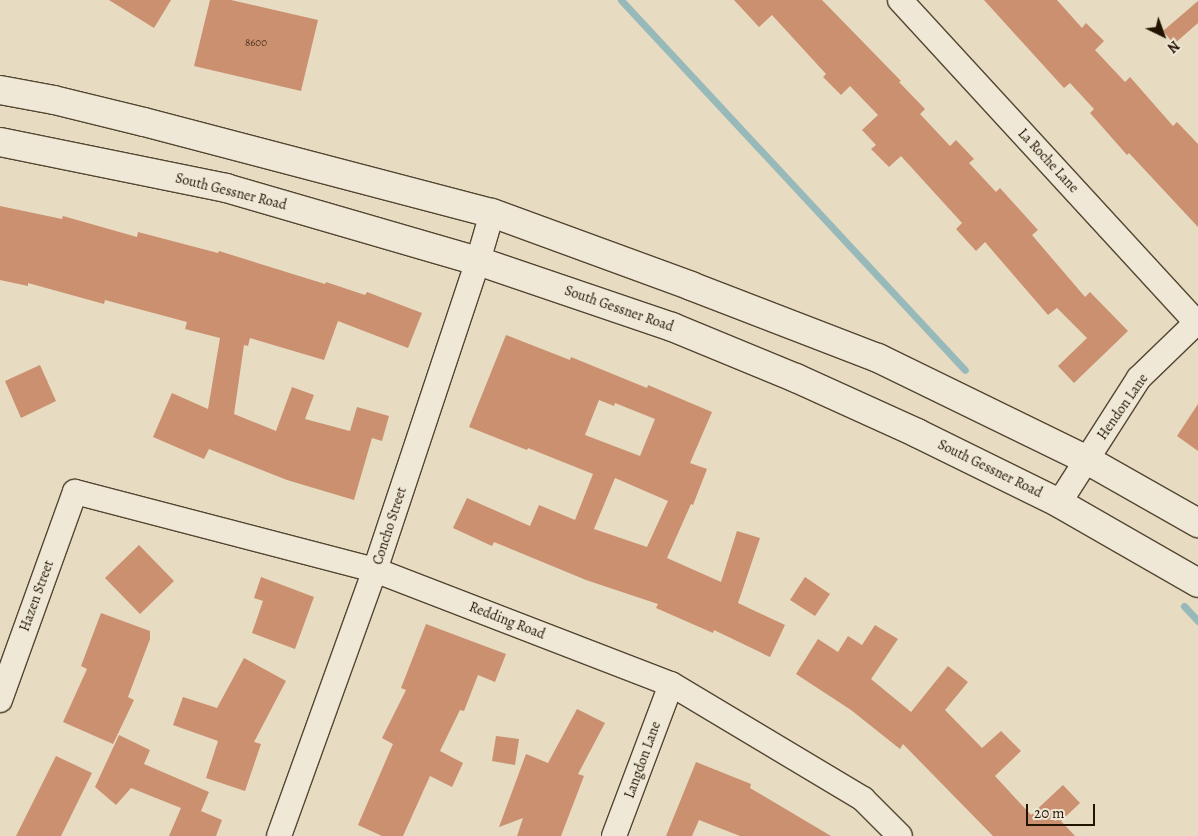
<!DOCTYPE html>
<style>
body{margin:0}
#map{position:relative;width:1198px;height:836px;overflow:hidden;background:#e7dbc1;font-family:Alegreya,serif}
div>[style]{position:absolute}
.stream>*{height:7px;margin:-3.5px;padding:0 3.5px;transform-origin:3.5px;border-radius:3.5px;background:#98b9ba}
.building>*{inset:0;background:#cb9070}
.roads{filter:drop-shadow(1px 0 #544631) drop-shadow(-1px 0 #544631) drop-shadow(0 1px #544631) drop-shadow(0 -1px #544631)}
.street>*{height:24px;margin:-12px;padding:0 12px;transform-origin:12px;border-radius:12px;background:#efe8d7}
.secondary>*{height:28px;margin:-14px;padding:0 14px;transform-origin:14px;border-radius:14px;background:#efe8d7}
span{translate:-50% -50%;white-space:nowrap;text-align:center;line-height:1.15;-webkit-text-stroke:4.5px #efe8d7;paint-order:stroke}
.number-label{font-size:11px;color:#4d331d}
.number-label span{-webkit-text-stroke-width:0}
.street-label{font-size:14px;color:#231401}
.north{position:absolute;left:1138px;top:10px;width:50px;height:50px;-webkit-text-stroke:4px #efe8d7;paint-order:stroke;rotate:138deg;font-size:14px;font-weight:700;line-height:20px;text-align:center;color:#231401}
.north::after{content:'';display:block;margin:auto;width:18px;height:22px;background:#231401;clip-path:polygon(50% 0,100% 100%,50% 72%,0 100%)}
.scale{position:absolute;left:1026px;top:804px;width:69px;height:22px;box-sizing:border-box;border:2px solid #231401;border-top:0;padding-left:6px;font-size:15px;line-height:18px;white-space:nowrap;color:#231401;-webkit-text-stroke:4px #efe8d7;paint-order:stroke}
</style>
<div id="map">
<div class="stream">
<i style="left:621px;top:0;width:505px;rotate:47.09deg"></i>
<i style="left:1184px;top:606px;width:21px;rotate:47deg"></i>
</div>
<div class="building">
<i style="clip-path:polygon(109px 0,171px 0,154px 28px)"></i>
<i style="clip-path:polygon(210px 0,231px 0,318px 20px,301px 91px,194px 66px)"></i>
<i style="clip-path:polygon(734px 0,822px 0,901px 81px,899px 82px,925px 109px,920px 114px,950px 146px,956px 140px,974px 159px,969px 163px,996px 192px,1000px 188px,1038px 230px,1032px 235px,1085px 297px,1090px 292px,1128px 331px,1074px 383px,1058px 366px,1087px 338px,1057px 308px,1048px 315px,985px 242px,976px 251px,956px 229px,962px 223px,901px 156px,889px 167px,871px 149px,876px 145px,862px 130px,878px 115px,850px 86px,841px 95px,823px 77px,826px 74px,772px 15px,759px 27px)"></i>
<i style="clip-path:polygon(984px 0,1057px 0,1082px 28px,1086px 23px,1104px 41px,1095px 50px,1125px 82px,1130px 77px,1173px 126px,1177px 122px,1198px 144px,1198px 227px,1129px 153px,1127px 155px,1090px 113px,1094px 109px,1070px 83px,1064px 88px)"></i>
<i style="clip-path:polygon(1198px 1px,1198px 23px,1174px 44px,1163px 31px)"></i>
<i style="clip-path:polygon(0 206px,62px 219px,63px 216px,137px 237px,138px 232px,218px 253px,219px 251px,325px 284px,326px 282px,365px 295px,367px 292px,422px 313px,408px 348px,338px 321px,324px 360px,250px 338px,248px 346px,244px 345px,234px 414px,276px 431px,292px 387px,314px 395px,305px 419px,350px 431px,357px 407px,389px 416px,382px 441px,372px 438px,354px 500px,287px 480px,209px 449px,204px 459px,153px 437px,172px 393px,208px 409px,220px 338px,185px 329px,187px 322px,105px 300px,104px 304px,28px 283px,28px 286px,0 280px)"></i>
<i style="clip-path:polygon(evenodd,506px 335px,570px 360px,571px 357px,647px 388px,648px 385px,712px 412px,690px 463px,707px 469px,693px 505px,691px 504px,667px 558px,721px 582px,737px 531px,760px 538px,738px 603px,785px 625px,770px 657px,714px 630px,713px 633px,656px 608px,658px 604px,586px 580px,494px 542px,492px 546px,453px 528px,467px 498px,530px 526px,539px 505px,575px 520px,593px 474px,528px 448px,527px 450px,469px 427px,506px 335px,599px 400px,614px 406px,615px 403px,655px 419px,640px 456px,585px 435px,599px 400px,506px 335px,615px 478px,668px 501px,647px 547px,594px 529px,615px 478px)"></i>
<i style="clip-path:polygon(40px 365px,56px 401px,21px 418px,5px 381px)"></i>
<i style="clip-path:polygon(1198px 404px,1198px 451px,1177px 436px)"></i>
<i style="clip-path:polygon(139px 545px,174px 581px,140px 614px,105px 578px)"></i>
<i style="clip-path:polygon(261px 577px,314px 597px,295px 649px,252px 633px,263px 601px,254px 598px)"></i>
<i style="clip-path:polygon(805px 577px,830px 594px,815px 616px,790px 600px)"></i>
<i style="clip-path:polygon(101px 613px,150px 631px,150px 639px,128px 697px,134px 700px,113px 744px,63px 722px,87px 669px,81px 666px)"></i>
<i style="clip-path:polygon(426px 624px,506px 654px,495px 682px,478px 675px,464px 711px,460px 710px,440px 751px,463px 763px,452px 787px,430px 776px,403px 836px,382px 836px,358px 825px,393px 744px,382px 738px,406px 690px,401px 688px)"></i>
<i style="clip-path:polygon(875px 625px,898px 639px,871px 679px,911px 712px,948px 666px,968px 682px,945px 710px,982px 748px,1001px 731px,1021px 751px,995px 776px,1031px 815px,1063px 785px,1080px 803px,1061px 821px,1075px 836px,993px 836px,903px 744px,900px 749px,851px 710px,796px 674px,818px 639px,838px 652px,848px 636px,862px 645px)"></i>
<i style="clip-path:polygon(244px 658px,286px 681px,254px 742px,261px 744px,245px 791px,206px 778px,218px 741px,173px 725px,183px 697px,217px 708px)"></i>
<i style="clip-path:polygon(577px 709px,605px 723px,578px 774px,584px 776px,561px 836px,517px 836px,523px 818px,499px 827px,526px 754px,548px 763px)"></i>
<i style="clip-path:polygon(119px 735px,150px 750px,144px 764px,209px 792px,201px 811px,222px 820px,216px 836px,169px 836px,181px 808px,131px 788px,116px 805px,95px 787px)"></i>
<i style="clip-path:polygon(496px 736px,519px 739px,515px 765px,492px 761px)"></i>
<i style="clip-path:polygon(56px 756px,92px 773px,61px 836px,16px 836px)"></i>
<i style="clip-path:polygon(696px 762px,751px 784px,750px 788px,831px 836px,740px 836px,699px 820px,692px 836px,666px 836px)"></i>
</div>
<div class="roads">
<div class="street">
<i style="left:900px;top:0;width:437px;rotate:47.4deg"></i>
<i style="left:1059px;top:503px;width:148px;rotate:-57.4deg"></i>
<i style="left:1139px;top:378px;width:82px;rotate:-44deg"></i>
<i style="left:0;top:700px;width:221px;rotate:-70.2deg"></i>
<i style="left:75px;top:492px;width:310px;rotate:14.6deg"></i>
<i style="left:375px;top:570px;width:317px;rotate:21.1deg"></i>
<i style="left:671px;top:684px;width:224px;rotate:30.9deg"></i>
<i style="left:863px;top:799px;width:52px;rotate:45deg"></i>
<i style="left:279px;top:836px;width:283px;rotate:-70.2deg"></i>
<i style="left:375px;top:570px;width:326px;rotate:-71.6deg"></i>
<i style="left:478px;top:261px;width:50px;rotate:-73.7deg"></i>
<i style="left:614px;top:836px;width:162px;rotate:-69.4deg"></i>
</div>
<div class="secondary">
<i style="left:0;top:90px;width:55px;rotate:10.5deg"></i>
<i style="left:54px;top:100px;width:93px;rotate:13.7deg"></i>
<i style="left:144px;top:122px;width:360px;rotate:14.7deg"></i>
<i style="left:492px;top:213px;width:212px;rotate:20.1deg"></i>
<i style="left:691px;top:286px;width:200px;rotate:21.1deg"></i>
<i style="left:878px;top:358px;width:233px;rotate:26deg"></i>
<i style="left:1087px;top:460px;width:128px;rotate:29.6deg"></i>
<i style="left:0;top:142px;width:231px;rotate:11.5deg"></i>
<i style="left:226px;top:188px;width:262px;rotate:16.2deg"></i>
<i style="left:478px;top:261px;width:205px;rotate:18.8deg"></i>
<i style="left:672px;top:327px;width:134px;rotate:22.4deg"></i>
<i style="left:796px;top:378px;width:133px;rotate:24.4deg"></i>
<i style="left:917px;top:433px;width:158px;rotate:26.2deg"></i>
<i style="left:1059px;top:503px;width:160px;rotate:29.9deg"></i>
</div>
</div>
<div class="number-label">
<span style="left:256px;top:43px">8600</span>
</div>
<div class="street-label">
<span style="left:1048px;top:161px;rotate:47deg">La Roche Lane</span>
<span style="left:231px;top:192px;rotate:14deg">South Gessner Road</span>
<span style="left:619px;top:309px;rotate:19deg">South Gessner Road</span>
<span style="left:1123px;top:407px;rotate:-55deg">Hendon Lane</span>
<span style="left:990px;top:469px;rotate:26deg">South Gessner Road</span>
<span style="left:390px;top:526px;rotate:-72deg">Concho Street</span>
<span style="left:37px;top:596px;rotate:-70deg">Hazen Street</span>
<span style="left:507px;top:621px;rotate:21deg">Redding Road</span>
<span style="left:643px;top:760px;rotate:-70deg">Langdon Lane</span>
</div>
<div class="north">N</div>
<div class="scale">20 m</div>
</div>
